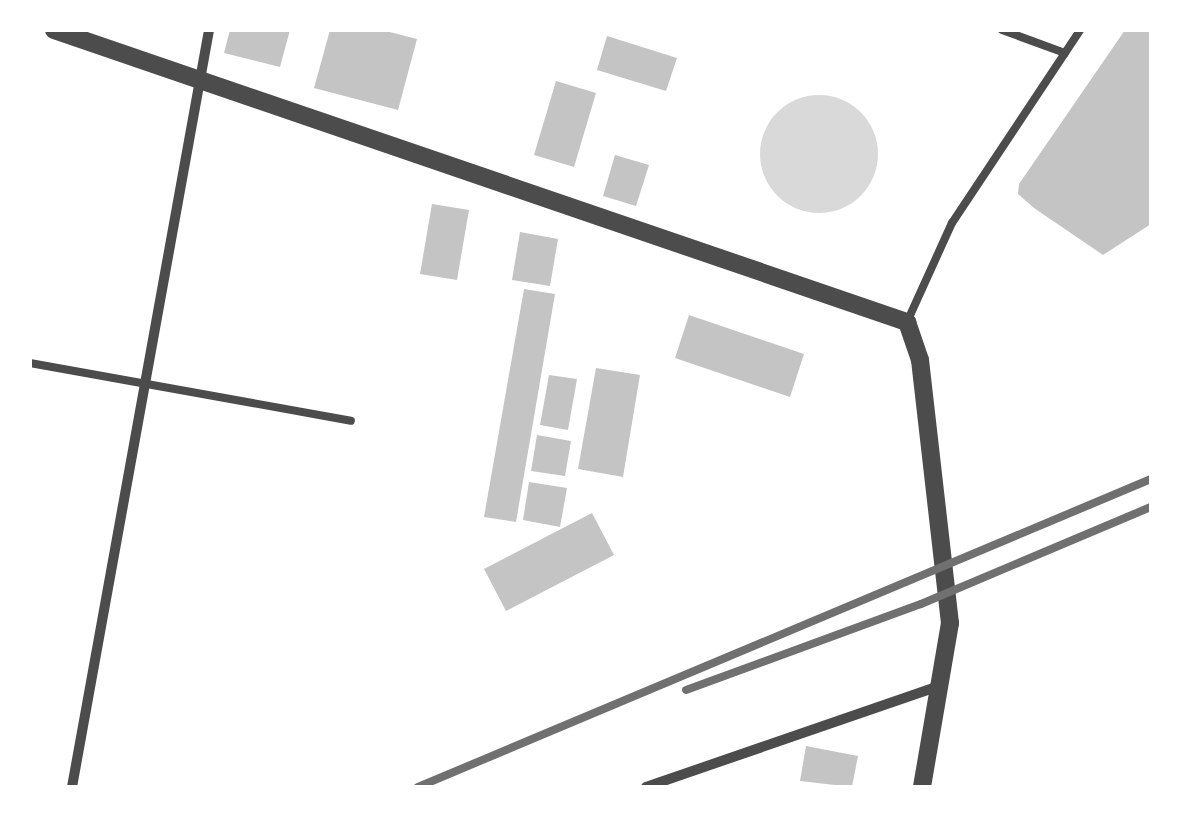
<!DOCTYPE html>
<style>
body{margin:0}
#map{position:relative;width:1181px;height:817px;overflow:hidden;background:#fff;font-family:"Sofia Sans Condensed",sans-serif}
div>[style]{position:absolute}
.water>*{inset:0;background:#d9d9d9}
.round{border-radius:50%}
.building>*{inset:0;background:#c4c4c4}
.service>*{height:8px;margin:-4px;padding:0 4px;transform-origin:4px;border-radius:4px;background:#4c4c4c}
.minor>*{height:10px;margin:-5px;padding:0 5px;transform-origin:5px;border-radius:5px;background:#4c4c4c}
.tertiary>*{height:18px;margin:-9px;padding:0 9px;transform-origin:9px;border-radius:9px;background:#4c4c4c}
.rail>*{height:8px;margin:-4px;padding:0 4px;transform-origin:4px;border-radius:4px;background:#707070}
span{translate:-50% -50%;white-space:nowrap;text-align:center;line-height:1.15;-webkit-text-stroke:8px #fff;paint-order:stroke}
.frame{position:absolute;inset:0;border:32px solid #fff;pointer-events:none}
</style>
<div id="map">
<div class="water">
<i class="round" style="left:760px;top:95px;width:118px;height:118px"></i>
</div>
<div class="building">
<i style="clip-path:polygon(230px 30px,290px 30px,280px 67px,224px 53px)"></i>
<i style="clip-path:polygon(330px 30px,382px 30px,417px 39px,398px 110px,314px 88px)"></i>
<i style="clip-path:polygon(1125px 30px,1151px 30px,1151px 224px,1103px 255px,1034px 208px,1018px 194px,1019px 184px)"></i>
<i style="clip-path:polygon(607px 36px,677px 58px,666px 91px,597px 70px)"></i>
<i style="clip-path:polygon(556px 81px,596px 93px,574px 167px,534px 155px)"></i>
<i style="clip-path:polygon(615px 155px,649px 165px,636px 206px,603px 196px)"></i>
<i style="clip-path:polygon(432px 204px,469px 210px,457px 280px,420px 274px)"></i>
<i style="clip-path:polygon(520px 232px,558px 239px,550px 286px,512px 280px)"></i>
<i style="clip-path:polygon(524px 289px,555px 294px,516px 522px,484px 517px)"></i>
<i style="clip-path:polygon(689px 315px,804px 354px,790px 397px,675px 358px)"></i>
<i style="clip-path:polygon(596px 368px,640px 375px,623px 477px,578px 469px)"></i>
<i style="clip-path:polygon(549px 375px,577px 379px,568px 430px,540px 425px)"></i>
<i style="clip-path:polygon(537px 435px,571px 441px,565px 476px,531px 471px)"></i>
<i style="clip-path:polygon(529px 482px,567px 488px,560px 527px,523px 520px)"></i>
<i style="clip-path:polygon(592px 513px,614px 555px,506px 611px,484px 569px)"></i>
<i style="clip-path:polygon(806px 746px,858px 756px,852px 787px,800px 781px)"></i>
</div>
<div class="service">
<i style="left:1002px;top:30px;width:67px;rotate:20.1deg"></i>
<i style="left:907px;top:322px;width:109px;rotate:-65.6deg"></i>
<i style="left:952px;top:223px;width:232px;rotate:-56.4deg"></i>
<i style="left:30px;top:363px;width:326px;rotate:10.2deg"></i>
</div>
<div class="minor">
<i style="left:72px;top:787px;width:769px;rotate:-79.74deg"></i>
<i style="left:646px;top:787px;width:310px;rotate:-19deg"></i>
</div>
<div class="tertiary">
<i style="left:54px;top:30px;width:902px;rotate:18.9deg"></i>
<i style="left:907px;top:322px;width:40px;rotate:71.1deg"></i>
<i style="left:920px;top:360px;width:265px;rotate:83.5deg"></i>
<i style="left:950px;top:623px;width:166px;rotate:99.7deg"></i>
</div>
<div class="rail">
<i style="left:686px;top:690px;width:250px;rotate:-20.1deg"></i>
<i style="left:921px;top:604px;width:250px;rotate:-22.9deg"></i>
<i style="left:418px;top:787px;width:795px;rotate:-22.79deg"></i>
</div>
<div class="frame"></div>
</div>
